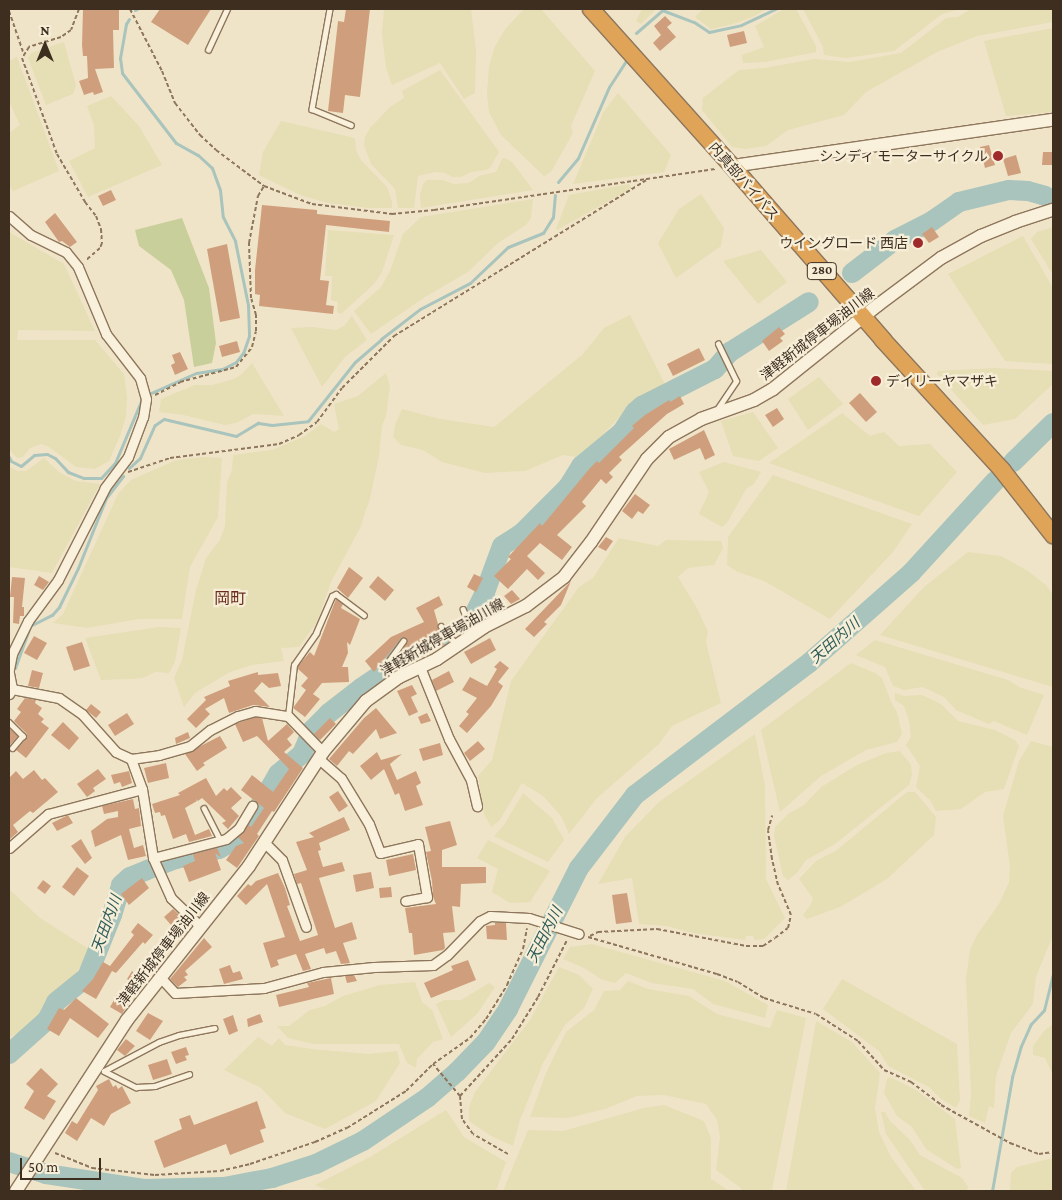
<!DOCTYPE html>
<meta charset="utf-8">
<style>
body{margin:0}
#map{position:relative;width:1062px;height:1200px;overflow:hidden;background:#f0e4c8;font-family:"Crimson Pro","Noto Sans JP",serif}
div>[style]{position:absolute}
.farmland>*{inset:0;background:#e6deb5}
.green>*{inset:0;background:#c9cf9b}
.stream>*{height:3px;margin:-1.5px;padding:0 1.5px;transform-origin:1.5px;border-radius:1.5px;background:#a9c4bc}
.river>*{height:20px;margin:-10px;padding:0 10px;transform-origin:10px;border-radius:10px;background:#a9c4bc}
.building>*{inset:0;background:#cf9f7d}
.path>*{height:2px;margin-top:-1px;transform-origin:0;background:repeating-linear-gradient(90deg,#8d765c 0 4px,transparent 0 6.5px)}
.roads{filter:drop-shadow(1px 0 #8d765c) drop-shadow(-1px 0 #8d765c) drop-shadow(0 1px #8d765c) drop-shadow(0 -1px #8d765c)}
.lane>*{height:4.5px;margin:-2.25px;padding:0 2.25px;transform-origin:2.25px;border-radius:2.25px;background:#faf1dc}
.street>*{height:9px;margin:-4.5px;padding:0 4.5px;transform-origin:4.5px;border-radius:4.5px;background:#faf1dc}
.secondary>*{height:12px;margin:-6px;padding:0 6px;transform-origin:6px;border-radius:6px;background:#faf1dc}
.highway>*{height:16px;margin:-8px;padding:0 8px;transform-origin:8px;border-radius:8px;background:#e0a458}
.dots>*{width:14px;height:14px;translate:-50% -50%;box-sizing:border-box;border:2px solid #f7eed8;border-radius:50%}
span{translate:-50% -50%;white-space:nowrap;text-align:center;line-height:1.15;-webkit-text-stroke:4.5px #f7eed8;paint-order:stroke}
.shield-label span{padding:1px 4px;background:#f7eed8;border:1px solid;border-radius:4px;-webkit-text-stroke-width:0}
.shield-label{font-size:12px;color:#3d2e20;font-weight:700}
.poi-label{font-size:14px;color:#3d2e20}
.right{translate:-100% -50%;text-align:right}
.left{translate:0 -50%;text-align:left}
.street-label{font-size:14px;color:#3d2e20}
.water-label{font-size:15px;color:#2f5d5a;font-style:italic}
.quarter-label{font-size:16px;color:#6b2e1e}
.frame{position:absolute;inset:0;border:10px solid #3d2e20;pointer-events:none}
.north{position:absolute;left:20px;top:20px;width:50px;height:50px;-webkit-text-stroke:4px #f7eed8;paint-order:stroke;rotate:0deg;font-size:14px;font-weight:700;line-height:20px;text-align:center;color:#3d2e20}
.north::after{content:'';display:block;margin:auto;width:18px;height:22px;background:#3d2e20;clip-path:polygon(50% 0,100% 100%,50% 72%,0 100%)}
.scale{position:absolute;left:20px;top:1158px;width:81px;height:22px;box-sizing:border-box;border:2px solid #3d2e20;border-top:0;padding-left:6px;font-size:15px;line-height:18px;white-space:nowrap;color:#3d2e20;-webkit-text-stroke:4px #f7eed8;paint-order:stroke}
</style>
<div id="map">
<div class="farmland">
<i style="clip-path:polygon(384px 9px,471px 9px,476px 50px,475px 93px,464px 99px,440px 63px,392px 85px,386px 68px,382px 33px)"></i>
<i style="clip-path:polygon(524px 9px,541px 9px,595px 71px,571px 126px,573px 133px,551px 172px,544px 176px,501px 135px,489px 112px,487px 94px,489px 66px,495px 46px,506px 28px)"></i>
<i style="clip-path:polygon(642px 9px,656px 9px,641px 24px,636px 21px)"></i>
<i style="clip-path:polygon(703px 9px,766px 9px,755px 16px,733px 24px,711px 29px,695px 17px)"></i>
<i style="clip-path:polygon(784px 9px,796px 9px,816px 46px,816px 52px,765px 62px,743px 63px,742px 55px,764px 47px,755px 26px)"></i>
<i style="clip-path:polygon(803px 9px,961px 9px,942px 14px,894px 51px,846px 58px,824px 55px,823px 47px)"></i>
<i style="clip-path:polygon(971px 9px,1053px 9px,1053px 22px,977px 36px,937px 52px,866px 92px,844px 115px,788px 130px,766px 146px,746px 149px,732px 147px,702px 110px,703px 98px,739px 70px,765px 68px,814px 59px,850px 62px,901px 53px,946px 18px,958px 17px)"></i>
<i style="clip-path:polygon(1053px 28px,1053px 112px,1006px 116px,984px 41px)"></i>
<i style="clip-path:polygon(64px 42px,76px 85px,73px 94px,46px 105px,28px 58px,31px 53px)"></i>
<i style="clip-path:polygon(17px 57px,59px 171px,13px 191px,9px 185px,9px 133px,20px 125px,9px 101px,9px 61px)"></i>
<i style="clip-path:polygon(440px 70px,499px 152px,490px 168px,486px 170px,471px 172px,461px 177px,452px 177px,445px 173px,435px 172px,418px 176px,414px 208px,398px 208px,395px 189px,371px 164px,364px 145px,365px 137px,370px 128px,390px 107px,404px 98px,402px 91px)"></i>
<i style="clip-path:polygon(618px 93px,671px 155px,664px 172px,573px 184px,604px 111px)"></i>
<i style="clip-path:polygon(111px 96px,139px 126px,162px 165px,88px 197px,69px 161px,95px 148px,94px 125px,87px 106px)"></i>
<i style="clip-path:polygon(281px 121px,355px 138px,356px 150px,361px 160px,387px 187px,392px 202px,392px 208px,368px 208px,328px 203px,300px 195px,259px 175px,263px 152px)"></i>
<i style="clip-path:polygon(505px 158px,512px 162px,533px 190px,421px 208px,420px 194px,423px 184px,427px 180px,443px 180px,453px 184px,469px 183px,479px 176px,496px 172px,502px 159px)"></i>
<i style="clip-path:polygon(629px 184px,632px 188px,557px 230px,556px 229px,569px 195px)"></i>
<i style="clip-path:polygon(701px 194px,724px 228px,721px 246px,676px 278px,658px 243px,679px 209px)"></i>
<i style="clip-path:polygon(533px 199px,531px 218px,526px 225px,498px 243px,468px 272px,425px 297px,371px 334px,354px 311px,381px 287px,390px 271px,403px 234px,421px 217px)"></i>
<i style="clip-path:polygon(1053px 227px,1053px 275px,1031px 239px,1037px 232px)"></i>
<i style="clip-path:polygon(328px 230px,394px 235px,382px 272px,374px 284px,341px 314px,337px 312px,338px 302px,331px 300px,332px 276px,325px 276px)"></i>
<i style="clip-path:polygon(9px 232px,64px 264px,95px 331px,18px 330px,17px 340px,95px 340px,124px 374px,127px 397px,126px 416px,120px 436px,109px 461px,95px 469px,76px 467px,49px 447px,41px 444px,30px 448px,23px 457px,17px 458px,9px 449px)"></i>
<i style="clip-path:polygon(1023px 236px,1053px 288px,1053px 364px,1005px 361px,948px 274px)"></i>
<i style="clip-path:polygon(761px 250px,787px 282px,758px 304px,723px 261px)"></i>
<i style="clip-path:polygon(630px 315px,667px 388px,635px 401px,586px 452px,576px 457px,563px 455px,525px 471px,485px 473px,442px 462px,423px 450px,401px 445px,393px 437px,395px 425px,402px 409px,440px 419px,494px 427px,582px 355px,604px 328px)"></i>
<i style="clip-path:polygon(352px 316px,367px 340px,345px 357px,322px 387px,291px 328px,312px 327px,336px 330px,344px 326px)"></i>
<i style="clip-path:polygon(252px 363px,284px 416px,253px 414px,236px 423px,225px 425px,183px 415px,159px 412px,161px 399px,195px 385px,212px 385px,234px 379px,242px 374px)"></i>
<i style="clip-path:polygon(995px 368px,1053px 371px,1053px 384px,1015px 419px,983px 425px,937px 374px,938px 371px)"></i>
<i style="clip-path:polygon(386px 373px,390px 386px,386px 416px,382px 426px,379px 456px,370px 498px,360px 528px,331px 582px,317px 622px,299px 647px,281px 648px,284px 661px,252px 665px,230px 672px,195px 693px,184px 707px,174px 678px,182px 660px,196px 590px,206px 558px,220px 540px,225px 526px,227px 482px,232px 470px,233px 455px,272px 450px,305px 436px,321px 424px,334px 432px,339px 429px,334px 404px,358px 396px)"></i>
<i style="clip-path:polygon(819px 377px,843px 404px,808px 430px,788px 399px)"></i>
<i style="clip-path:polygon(753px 412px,778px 448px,759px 461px,733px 456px,721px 421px)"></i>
<i style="clip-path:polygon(842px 413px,870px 436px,884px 432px,899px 446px,930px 444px,957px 472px,919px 516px,769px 463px)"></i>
<i style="clip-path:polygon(205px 457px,222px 458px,218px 517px,190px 567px,182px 619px,139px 619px,87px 628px,53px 623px,63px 614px,118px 494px,131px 480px,176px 460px)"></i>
<i style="clip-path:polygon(44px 458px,59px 472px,76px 481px,100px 484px,52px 573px,9px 567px,9px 466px,17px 471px,26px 471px)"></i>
<i style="clip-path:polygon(724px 462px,761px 472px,754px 484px,746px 489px,727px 523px,722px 527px,699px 514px,709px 492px,699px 472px)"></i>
<i style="clip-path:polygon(773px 475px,912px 524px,893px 552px,830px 619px,764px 581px,738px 572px,727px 565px,728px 537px)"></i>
<i style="clip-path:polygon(619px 538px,658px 546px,666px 540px,721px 541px,723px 548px,714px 565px,688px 568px,678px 577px,697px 608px,708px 632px,706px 642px,721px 703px,672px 726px,659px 744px,596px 799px,569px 834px,561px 816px,543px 796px,522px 783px,499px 821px,491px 827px,484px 814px,478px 776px,492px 760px,511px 681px,579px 587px,593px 578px)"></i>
<i style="clip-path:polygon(968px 552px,1001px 556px,1028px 571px,1046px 585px,1053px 595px,1053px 687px,880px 635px,924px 587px)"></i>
<i style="clip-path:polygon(159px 627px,181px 628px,175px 662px,169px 673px,155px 672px,143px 678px,132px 679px,101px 680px,85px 638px)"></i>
<i style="clip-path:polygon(875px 640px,1008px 680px,1019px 687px,1044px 695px,1027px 735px,994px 721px,989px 724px,956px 710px,944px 697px,923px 687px,904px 690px,893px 686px,885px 667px,856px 655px)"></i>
<i style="clip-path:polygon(851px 663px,875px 673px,882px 678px,892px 704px,897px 712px,902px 734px,897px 742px,866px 750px,821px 776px,780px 812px,761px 730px)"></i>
<i style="clip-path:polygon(895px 693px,904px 696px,922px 695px,941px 704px,958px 721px,995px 730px,1015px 740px,1019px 746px,1004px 789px,985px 792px,961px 809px,936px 811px,930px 800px,916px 787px,920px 766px,906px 745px,911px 737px,909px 721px,904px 706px,895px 700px)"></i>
<i style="clip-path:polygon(755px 734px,765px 786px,766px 879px,785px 918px,764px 939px,755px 940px,753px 936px,746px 936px,745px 940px,692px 933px,667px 926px,639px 924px,632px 878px,598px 884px,625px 837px,659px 802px)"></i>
<i style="clip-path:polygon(1031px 741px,1053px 747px,1053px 935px,1036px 977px,1033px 1004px,1011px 1033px,996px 1076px,994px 1108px,989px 1106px,985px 1123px,969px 1116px,971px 1094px,966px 979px,970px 950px,977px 935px,999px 904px,1009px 882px,1010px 867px,1003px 816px,1019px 761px)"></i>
<i style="clip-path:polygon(900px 751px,911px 765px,912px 775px,909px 785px,835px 844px,806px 860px,797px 873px,788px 880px,783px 876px,774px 836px,775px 827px,788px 814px,804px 805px,821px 787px,857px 765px,886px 753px)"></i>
<i style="clip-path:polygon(907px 792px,915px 792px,936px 817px,934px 835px,887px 879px,840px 907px,807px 919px,803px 915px,811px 904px,813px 898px,799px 879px,816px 861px,837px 850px)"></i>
<i style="clip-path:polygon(523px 793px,552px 818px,564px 840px,548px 862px,494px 836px,504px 825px)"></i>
<i style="clip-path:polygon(488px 840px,550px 871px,530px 902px,510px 903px,492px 892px,498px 869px,477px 858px)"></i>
<i style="clip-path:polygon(9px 889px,40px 918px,92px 951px,66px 986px,53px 996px,37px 1022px,9px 1038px)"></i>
<i style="clip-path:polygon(592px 944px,725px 981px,768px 1005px,765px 1018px,713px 1004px,693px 989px,652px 983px,626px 973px,615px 983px,601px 979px,584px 968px,563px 959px,570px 947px)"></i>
<i style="clip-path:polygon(559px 967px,579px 975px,593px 989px,584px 1008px,565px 1025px,543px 1063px,520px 1120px,513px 1146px,491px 1136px,469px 1121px,469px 1107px,475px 1092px,530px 1020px)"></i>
<i style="clip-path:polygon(842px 979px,957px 1044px,960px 1100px,956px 1108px,940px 1098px,929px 1087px,888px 1066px,879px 1051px,823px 1009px)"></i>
<i style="clip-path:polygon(628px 981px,648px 989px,689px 996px,717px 1014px,770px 1028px,777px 1010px,806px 1018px,772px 1190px,780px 1191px,741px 1191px,741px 1188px,716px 1170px,720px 1137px,717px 1120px,706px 1104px,664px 1095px,637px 1096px,605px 1109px,568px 1118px,530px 1117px,546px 1073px,566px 1032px,594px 1010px,604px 991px,620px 990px)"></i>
<i style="clip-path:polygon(415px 982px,422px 1002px,432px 1010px,443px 1039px,433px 1042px,417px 1059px,416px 1068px,407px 1063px,399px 1044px,313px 1044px,288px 1038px,277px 1026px,289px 1026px,310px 1010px,325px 1006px,343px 996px,380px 985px)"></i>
<i style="clip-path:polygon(489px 983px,495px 987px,477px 1014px,451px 1037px,436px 1004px,444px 1000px,461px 1000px)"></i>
<i style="clip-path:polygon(816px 1021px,852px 1042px,880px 1073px,875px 1108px,879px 1132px,891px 1157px,916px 1191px,786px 1191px)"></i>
<i style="clip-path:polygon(1053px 1024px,1053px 1075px,1045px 1058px,1033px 1055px,1033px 1046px,1044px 1031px)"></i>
<i style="clip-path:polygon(258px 1037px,272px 1046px,279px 1038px,285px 1045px,312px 1049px,368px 1054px,397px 1051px,400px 1063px,376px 1101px,325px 1129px,285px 1113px,261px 1088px,224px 1070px)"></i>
<i style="clip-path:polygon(890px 1077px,916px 1090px,955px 1119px,961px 1168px,957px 1169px,926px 1149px,912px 1127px,897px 1116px,884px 1093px,887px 1079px)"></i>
<i style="clip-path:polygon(664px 1105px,704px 1121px,711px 1138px,711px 1179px,729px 1191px,503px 1191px,528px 1130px,563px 1131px,644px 1108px)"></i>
<i style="clip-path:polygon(446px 1110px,464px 1137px,506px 1162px,496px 1191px,329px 1191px,315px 1185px,370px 1157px)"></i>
<i style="clip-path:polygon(881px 1112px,885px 1112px,889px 1120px,910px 1140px,920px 1155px,962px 1178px,968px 1187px,967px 1191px,925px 1191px,886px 1134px)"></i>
<i style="clip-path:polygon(1053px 1158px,1053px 1191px,1010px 1191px,1011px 1173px,1017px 1167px)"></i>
</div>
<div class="green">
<i style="clip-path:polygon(182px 218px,209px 288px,216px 343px,212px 363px,194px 367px,184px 300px,171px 270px,139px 246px,135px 230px)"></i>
</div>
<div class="stream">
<i style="left:135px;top:10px;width:2px;rotate:-27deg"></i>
<i style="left:129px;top:19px;width:6px;rotate:121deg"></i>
<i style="left:126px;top:24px;width:35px;rotate:100deg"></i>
<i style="left:120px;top:58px;width:15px;rotate:82deg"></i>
<i style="left:122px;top:73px;width:88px;rotate:52.4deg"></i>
<i style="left:176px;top:143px;width:25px;rotate:29deg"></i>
<i style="left:198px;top:155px;width:19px;rotate:43deg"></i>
<i style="left:212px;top:168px;width:23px;rotate:70deg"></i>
<i style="left:220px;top:190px;width:27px;rotate:84deg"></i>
<i style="left:223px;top:217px;width:27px;rotate:63deg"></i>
<i style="left:235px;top:241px;width:65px;rotate:78.5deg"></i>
<i style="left:248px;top:305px;width:31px;rotate:88deg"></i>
<i style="left:249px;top:336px;width:18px;rotate:109deg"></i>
<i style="left:243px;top:353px;width:11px;rotate:128deg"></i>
<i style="left:236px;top:362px;width:16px;rotate:153deg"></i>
<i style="left:222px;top:369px;width:26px;rotate:171deg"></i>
<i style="left:196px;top:373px;width:49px;rotate:156deg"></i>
<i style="left:636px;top:33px;width:35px;rotate:-41deg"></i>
<i style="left:662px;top:10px;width:34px;rotate:21deg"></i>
<i style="left:694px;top:22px;width:18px;rotate:34deg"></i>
<i style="left:709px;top:32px;width:33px;rotate:-12deg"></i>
<i style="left:741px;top:25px;width:38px;rotate:-25deg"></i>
<i style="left:558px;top:182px;width:31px;rotate:-50deg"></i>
<i style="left:578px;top:158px;width:77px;rotate:-66.4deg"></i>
<i style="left:609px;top:87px;width:30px;rotate:-57deg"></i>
<i style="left:9px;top:457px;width:4px;rotate:63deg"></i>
<i style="left:11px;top:461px;width:11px;rotate:27deg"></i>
<i style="left:21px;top:466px;width:17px;rotate:-40deg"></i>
<i style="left:34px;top:455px;width:13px;rotate:-4deg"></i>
<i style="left:47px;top:454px;width:9px;rotate:27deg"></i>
<i style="left:55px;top:458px;width:19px;rotate:47deg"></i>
<i style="left:68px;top:472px;width:17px;rotate:21deg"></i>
<i style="left:84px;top:478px;width:17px"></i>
<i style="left:101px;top:478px;width:21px;rotate:-47deg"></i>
<i style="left:115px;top:463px;width:67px;rotate:-67.2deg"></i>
<i style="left:129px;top:468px;width:15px;rotate:-42deg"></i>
<i style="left:140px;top:458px;width:36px;rotate:-66deg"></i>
<i style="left:155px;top:425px;width:11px;rotate:-34deg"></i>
<i style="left:164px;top:419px;width:74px;rotate:13.3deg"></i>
<i style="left:236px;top:436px;width:26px;rotate:-31deg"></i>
<i style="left:258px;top:423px;width:14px;rotate:8deg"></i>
<i style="left:272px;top:425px;width:36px;rotate:-6deg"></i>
<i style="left:308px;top:421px;width:75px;rotate:-51.5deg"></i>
<i style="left:355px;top:362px;width:35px;rotate:-41deg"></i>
<i style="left:381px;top:339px;width:49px;rotate:-37.6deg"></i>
<i style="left:420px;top:309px;width:56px;rotate:-27.5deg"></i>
<i style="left:470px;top:283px;width:52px;rotate:-43.5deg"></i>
<i style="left:508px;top:247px;width:38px;rotate:-22deg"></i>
<i style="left:543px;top:233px;width:19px;rotate:-58deg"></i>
<i style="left:553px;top:217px;width:22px;rotate:-85deg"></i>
<i style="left:15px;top:668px;width:45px;rotate:-70.3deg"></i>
<i style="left:30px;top:626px;width:25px;rotate:-27deg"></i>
<i style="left:52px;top:615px;width:11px;rotate:-49deg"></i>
<i style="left:59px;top:607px;width:43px;rotate:-64deg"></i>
<i style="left:78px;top:568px;width:75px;rotate:-68.2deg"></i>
<i style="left:106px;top:498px;width:28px;rotate:-52deg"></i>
<i style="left:992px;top:1191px;width:116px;rotate:-80deg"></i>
<i style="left:1012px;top:1077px;width:32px;rotate:-74deg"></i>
<i style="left:1021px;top:1046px;width:24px;rotate:-66deg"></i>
<i style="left:1031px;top:1024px;width:19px;rotate:-47deg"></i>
<i style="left:1044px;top:1010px;width:37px;rotate:-76deg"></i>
</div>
<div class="river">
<i style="left:852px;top:273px;width:54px;rotate:-37.5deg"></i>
<i style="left:895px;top:240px;width:42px;rotate:-27.2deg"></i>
<i style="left:932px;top:221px;width:33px;rotate:-35deg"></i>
<i style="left:959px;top:202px;width:51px;rotate:-13.5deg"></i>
<i style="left:1009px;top:190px;width:19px;rotate:3deg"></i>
<i style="left:1028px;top:191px;width:18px;rotate:16deg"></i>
<i style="left:1013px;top:462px;width:56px;rotate:-44.3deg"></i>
<i style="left:472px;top:619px;width:30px;rotate:-64deg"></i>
<i style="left:485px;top:592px;width:49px;rotate:-69.7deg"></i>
<i style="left:502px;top:546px;width:24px;rotate:-33deg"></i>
<i style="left:522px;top:533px;width:65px;rotate:-45deg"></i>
<i style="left:568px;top:487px;width:25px;rotate:-58deg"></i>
<i style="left:581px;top:466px;width:53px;rotate:-39.7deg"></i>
<i style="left:622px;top:432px;width:24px;rotate:-57deg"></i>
<i style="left:635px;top:412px;width:9px;rotate:-41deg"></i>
<i style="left:642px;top:406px;width:82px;rotate:-26.9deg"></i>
<i style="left:715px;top:369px;width:23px;rotate:-49deg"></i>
<i style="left:730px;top:352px;width:93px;rotate:-32.3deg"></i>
<i style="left:9px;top:1054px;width:51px;rotate:-41.8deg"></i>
<i style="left:47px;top:1020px;width:20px;rotate:-63deg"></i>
<i style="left:56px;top:1002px;width:40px;rotate:-39deg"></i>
<i style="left:87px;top:977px;width:67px;rotate:-68deg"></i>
<i style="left:112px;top:915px;width:31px;rotate:-73deg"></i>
<i style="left:121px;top:885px;width:12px;rotate:-42deg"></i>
<i style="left:130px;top:877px;width:18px;rotate:-22deg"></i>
<i style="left:147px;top:870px;width:31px;rotate:-21deg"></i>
<i style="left:176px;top:859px;width:44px;rotate:-13.1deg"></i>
<i style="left:219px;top:849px;width:16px;rotate:-30deg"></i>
<i style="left:233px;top:841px;width:16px;rotate:-40deg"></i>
<i style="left:245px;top:831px;width:66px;rotate:-59.9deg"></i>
<i style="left:278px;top:774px;width:31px;rotate:-40deg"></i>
<i style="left:302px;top:754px;width:26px;rotate:-67deg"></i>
<i style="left:312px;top:730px;width:24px;rotate:-45deg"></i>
<i style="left:329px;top:713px;width:41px;rotate:-38deg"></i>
<i style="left:361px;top:688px;width:37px;rotate:-34deg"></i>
<i style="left:392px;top:667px;width:10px;rotate:-66deg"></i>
<i style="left:396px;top:658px;width:18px;rotate:-47deg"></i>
<i style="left:408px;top:645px;width:23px;rotate:-23deg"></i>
<i style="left:429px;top:636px;width:15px"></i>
<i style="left:9px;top:1162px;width:39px;rotate:18deg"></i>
<i style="left:46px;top:1174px;width:99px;rotate:8.7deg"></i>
<i style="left:144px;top:1189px;width:80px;rotate:-1.4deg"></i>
<i style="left:224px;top:1187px;width:49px;rotate:-10.6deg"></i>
<i style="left:272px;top:1178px;width:46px;rotate:-17.7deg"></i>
<i style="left:316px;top:1164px;width:52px;rotate:-26.1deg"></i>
<i style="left:363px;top:1141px;width:77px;rotate:-33.9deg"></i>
<i style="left:427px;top:1098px;width:40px;rotate:-41deg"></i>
<i style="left:457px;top:1072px;width:42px;rotate:-46deg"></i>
<i style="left:486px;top:1042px;width:40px;rotate:-56deg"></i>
<i style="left:508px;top:1009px;width:158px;rotate:-63.3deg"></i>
<i style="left:579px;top:868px;width:92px;rotate:-52.5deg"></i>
<i style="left:635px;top:795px;width:218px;rotate:-37.2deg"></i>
<i style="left:809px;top:663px;width:136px;rotate:-41.4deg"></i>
<i style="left:911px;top:573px;width:125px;rotate:-47.6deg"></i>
</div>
<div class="building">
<i style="clip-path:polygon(83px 9px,119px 9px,119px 30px,113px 30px,114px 68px,95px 69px,103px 92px,94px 95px,93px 92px,84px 95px,79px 81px,88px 78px,87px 56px,83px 56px,82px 45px)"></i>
<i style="clip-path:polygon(160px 9px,211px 9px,188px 45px,151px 22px)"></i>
<i style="clip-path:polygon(346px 9px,370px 9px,360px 97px,345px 95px,343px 113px,328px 111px,338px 21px,344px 22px)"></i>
<i style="clip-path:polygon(665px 16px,672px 23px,667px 27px,676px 37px,660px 51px,653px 43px,661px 35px,654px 26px)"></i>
<i style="clip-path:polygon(744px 31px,747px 43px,730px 47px,727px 35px)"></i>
<i style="clip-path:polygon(989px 145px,995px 165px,985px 168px,980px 147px)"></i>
<i style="clip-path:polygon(1043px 152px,1053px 152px,1053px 165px,1042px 165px)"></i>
<i style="clip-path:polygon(1016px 155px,1021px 173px,1008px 176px,1003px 159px)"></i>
<i style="clip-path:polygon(111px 190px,116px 200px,103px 206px,98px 196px)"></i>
<i style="clip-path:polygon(262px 205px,317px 210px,317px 214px,390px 221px,389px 232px,326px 225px,320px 280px,329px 281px,326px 305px,334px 306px,333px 314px,259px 306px,260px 295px,255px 294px,255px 270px)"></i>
<i style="clip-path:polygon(55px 213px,77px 242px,70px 247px,62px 241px,59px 242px,45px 222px)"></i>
<i style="clip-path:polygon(932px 227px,939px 237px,929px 243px,922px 234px)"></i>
<i style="clip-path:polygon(227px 244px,240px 318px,220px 322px,207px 249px)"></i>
<i style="clip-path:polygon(779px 327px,785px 334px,780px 338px,783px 341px,769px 351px,762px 341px)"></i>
<i style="clip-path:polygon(237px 341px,240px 352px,222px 357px,219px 346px)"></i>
<i style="clip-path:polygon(699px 348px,705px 360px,673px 376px,667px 364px)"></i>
<i style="clip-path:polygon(180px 352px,188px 369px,175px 375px,171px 365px,175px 363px,172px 355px)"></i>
<i style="clip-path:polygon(860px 393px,877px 412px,866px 422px,849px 403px)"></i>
<i style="clip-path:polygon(680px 396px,684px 404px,667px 414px,619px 457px,622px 460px,609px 473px,613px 477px,606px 484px,601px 479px,582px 502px,586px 506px,557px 535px,572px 547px,562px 560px,540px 543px,527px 556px,545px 573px,538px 580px,527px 569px,508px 589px,494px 576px,511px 559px,508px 557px,540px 523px,542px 526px,590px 468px,597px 461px,599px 463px,634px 428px,632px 426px,645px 415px,669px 400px,670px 402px)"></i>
<i style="clip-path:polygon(777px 408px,784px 419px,773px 427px,765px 415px)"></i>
<i style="clip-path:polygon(704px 430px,715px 455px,705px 460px,700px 448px,674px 460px,669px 449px)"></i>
<i style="clip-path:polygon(635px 494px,650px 505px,643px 514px,638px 511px,632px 519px,622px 511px)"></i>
<i style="clip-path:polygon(606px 537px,613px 541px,606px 551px,598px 547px)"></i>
<i style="clip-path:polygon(349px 567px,363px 578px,348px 598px,337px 588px)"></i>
<i style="clip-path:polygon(474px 574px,483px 578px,476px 592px,467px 587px)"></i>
<i style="clip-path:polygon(39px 576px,49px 582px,43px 590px,34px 585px)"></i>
<i style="clip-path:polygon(378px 576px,394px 590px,385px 601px,369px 587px)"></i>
<i style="clip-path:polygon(12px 577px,25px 578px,22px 607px,24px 607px,24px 616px,20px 616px,19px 624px,13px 623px,14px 597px,10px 597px)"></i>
<i style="clip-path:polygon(571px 581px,561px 605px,544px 622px,547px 624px,534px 637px,525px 629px)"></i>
<i style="clip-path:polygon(512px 590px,520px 599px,511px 604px,504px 596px)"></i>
<i style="clip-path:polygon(439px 596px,443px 605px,434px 610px,444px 645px,403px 666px,397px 656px,407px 641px,402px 637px,374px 672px,365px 661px,391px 637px,424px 622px,416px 608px)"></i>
<i style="clip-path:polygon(336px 599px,343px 604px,341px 608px,360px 619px,350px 645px,347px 642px,348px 653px,342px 667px,348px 667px,349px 682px,322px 683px,313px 694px,320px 699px,305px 717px,293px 708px,306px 690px,301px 686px,308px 678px,298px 669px,298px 666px,310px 652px,314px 656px)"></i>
<i style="clip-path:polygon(34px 636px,47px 643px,37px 660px,24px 653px)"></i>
<i style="clip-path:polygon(490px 638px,496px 650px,471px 664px,464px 652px)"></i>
<i style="clip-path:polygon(82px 642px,90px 666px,74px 671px,66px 647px)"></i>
<i style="clip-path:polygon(500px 661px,509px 668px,498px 682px,503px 686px,491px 706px,467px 733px,459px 726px,469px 714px,466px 712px,477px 698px,462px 690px,470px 677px,487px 686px,497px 669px,494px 667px)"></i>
<i style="clip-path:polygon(32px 670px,43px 673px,39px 688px,28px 686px)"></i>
<i style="clip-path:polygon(449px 671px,454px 682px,436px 691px,432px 680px)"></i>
<i style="clip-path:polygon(258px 672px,258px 675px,278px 673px,281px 686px,269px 688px,262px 682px,254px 691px,270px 707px,253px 705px,229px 713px,224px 698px,205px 709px,210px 714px,196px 728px,187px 719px,206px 700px,204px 697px,230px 686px,228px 681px)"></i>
<i style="clip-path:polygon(412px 685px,417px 694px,411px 697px,418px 712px,409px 716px,397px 691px)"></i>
<i style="clip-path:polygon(25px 698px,36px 700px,35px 703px,42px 708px,38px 714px,44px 719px,41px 722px,49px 728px,26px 758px,16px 750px,26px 739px,27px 734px,14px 721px,21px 712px,17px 709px)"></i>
<i style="clip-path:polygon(91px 704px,101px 712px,96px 718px,86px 710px)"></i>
<i style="clip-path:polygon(376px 708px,397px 733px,380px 739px,376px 729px,353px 754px,349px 751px,337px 766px,329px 759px,364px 718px)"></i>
<i style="clip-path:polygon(127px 713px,134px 724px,115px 736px,108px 725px)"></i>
<i style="clip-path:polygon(427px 713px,431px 721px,421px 724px,418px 717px)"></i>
<i style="clip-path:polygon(255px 717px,262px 718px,268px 741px,287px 724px,294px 732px,287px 739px,292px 745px,284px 752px,303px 768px,274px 812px,272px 811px,257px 834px,259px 836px,237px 868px,226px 860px,236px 846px,244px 843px,238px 837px,248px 824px,251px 827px,264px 808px,241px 790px,252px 775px,273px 792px,289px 769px,257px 736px,243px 742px,235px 724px)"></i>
<i style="clip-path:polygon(330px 718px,336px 724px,320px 740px,314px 734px)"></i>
<i style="clip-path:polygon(63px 722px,79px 738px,69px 750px,51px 735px)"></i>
<i style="clip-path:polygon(9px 728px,18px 736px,10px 745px,9px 744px)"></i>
<i style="clip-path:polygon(188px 732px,190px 738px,176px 744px,175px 738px)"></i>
<i style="clip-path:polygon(220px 736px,227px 748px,203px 763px,205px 765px,197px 771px,185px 754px)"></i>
<i style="clip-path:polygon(478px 741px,485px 749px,470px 761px,464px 753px)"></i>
<i style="clip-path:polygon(440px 743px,443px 755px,423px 761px,419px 749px)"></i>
<i style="clip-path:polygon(377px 752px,381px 760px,402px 754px,390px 764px,397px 780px,416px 771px,421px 783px,416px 786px,423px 805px,405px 811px,399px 793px,395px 795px,384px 769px,371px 780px,360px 766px)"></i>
<i style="clip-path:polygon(166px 763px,169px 778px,148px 783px,144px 768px)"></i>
<i style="clip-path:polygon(98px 769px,106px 779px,93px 788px,95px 791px,87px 797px,77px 784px)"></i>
<i style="clip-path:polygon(34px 770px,42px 780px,45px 778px,58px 792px,33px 813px,30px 811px,13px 825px,18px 832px,9px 840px,9px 778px,16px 771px,23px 779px)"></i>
<i style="clip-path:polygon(129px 771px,132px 783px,122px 787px,120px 782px,114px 784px,111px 775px)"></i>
<i style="clip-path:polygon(206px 778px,216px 796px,224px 788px,227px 791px,231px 787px,242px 798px,231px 808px,239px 816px,228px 829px,222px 823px,226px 821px,202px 798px,198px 801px,196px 799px,197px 801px,185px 808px,195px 835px,209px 829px,212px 836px,189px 842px,186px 834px,173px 839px,165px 815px,161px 816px,160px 812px,155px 813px,152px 804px,180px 795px,178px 793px)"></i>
<i style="clip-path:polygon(338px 791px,348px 806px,339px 812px,329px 797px)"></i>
<i style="clip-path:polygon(133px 799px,135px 809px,139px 808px,141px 826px,129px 829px,134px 848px,143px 845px,146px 856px,128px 860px,121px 835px,95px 847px,91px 831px,107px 819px,118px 817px,118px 811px,104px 814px,102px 806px)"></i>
<i style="clip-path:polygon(68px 815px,73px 823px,57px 831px,52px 823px)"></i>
<i style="clip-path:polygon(344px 817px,350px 830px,319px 843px,321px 850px,318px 851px,323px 867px,342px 862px,345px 871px,319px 878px,335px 928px,352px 922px,357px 939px,343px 943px,350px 963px,341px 964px,336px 951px,326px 954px,324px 948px,305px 954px,311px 969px,303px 971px,296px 954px,277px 960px,279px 965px,271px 968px,263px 943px,285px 937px,267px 884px,246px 905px,237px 896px,248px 884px,251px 886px,256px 881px,278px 873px,285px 888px,290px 905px,287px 906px,300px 941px,318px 935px,301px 883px,297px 884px,294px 874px,307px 870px,296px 842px,314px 837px,309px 833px)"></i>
<i style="clip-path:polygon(450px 821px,457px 845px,442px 850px,442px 867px,486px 867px,486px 883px,461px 884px,460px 907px,452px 906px,455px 932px,443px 933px,445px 948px,443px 950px,414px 955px,412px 933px,409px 933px,405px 908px,436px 904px,433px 897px,432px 881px,426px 852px,431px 851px,425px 827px)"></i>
<i style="clip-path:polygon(81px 839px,92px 858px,85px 864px,71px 846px)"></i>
<i style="clip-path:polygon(217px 848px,221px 857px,215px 853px,221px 870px,189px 882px,183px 866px,195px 861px,193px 854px)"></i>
<i style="clip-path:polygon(413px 854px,416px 870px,389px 876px,386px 860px)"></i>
<i style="clip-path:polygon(77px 867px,89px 876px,74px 896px,62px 887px)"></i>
<i style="clip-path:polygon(371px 872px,374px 888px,356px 892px,353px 875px)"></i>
<i style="clip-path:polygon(142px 878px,149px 888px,129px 905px,121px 894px)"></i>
<i style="clip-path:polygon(43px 880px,51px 886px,45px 894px,37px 888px)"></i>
<i style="clip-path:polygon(391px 887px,392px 897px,380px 898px,379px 888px)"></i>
<i style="clip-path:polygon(627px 893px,632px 922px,616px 924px,612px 895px)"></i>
<i style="clip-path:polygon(191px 902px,201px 913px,198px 915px,188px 906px)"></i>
<i style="clip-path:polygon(173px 909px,189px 924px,178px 933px,164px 917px)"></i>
<i style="clip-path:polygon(138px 923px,153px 935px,145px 944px,143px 942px,116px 973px,112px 971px,96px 999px,82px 991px,93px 979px,103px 962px,110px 966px,134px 935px,131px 932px)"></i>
<i style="clip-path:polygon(495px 923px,506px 923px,507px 940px,487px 939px,486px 926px,495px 925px)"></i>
<i style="clip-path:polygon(204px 938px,212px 947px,185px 971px,188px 975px,184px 977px,187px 980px,178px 987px,170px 979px)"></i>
<i style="clip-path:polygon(468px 960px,476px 980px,431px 998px,424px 983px,453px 970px,451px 966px)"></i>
<i style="clip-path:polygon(230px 965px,233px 973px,240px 971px,243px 979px,224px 984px,219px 969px)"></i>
<i style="clip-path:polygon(132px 971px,145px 980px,139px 989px,127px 979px)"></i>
<i style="clip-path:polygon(354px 975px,357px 981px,347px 983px,345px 976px)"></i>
<i style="clip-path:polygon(331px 978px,334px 994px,279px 1007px,276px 995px,309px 987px,307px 983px)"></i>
<i style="clip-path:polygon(117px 995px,129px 1002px,122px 1014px,110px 1007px)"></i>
<i style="clip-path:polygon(76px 998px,109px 1024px,98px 1038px,70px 1018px,59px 1036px,47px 1029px,59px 1008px,64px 1010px)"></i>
<i style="clip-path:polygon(148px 1013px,163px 1021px,150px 1040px,136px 1031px)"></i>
<i style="clip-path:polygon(260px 1014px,263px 1022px,248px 1027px,247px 1019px)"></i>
<i style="clip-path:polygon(233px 1015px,238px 1031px,229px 1035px,223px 1019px)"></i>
<i style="clip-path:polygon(126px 1039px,135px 1046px,125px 1056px,117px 1050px)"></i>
<i style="clip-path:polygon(186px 1047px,189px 1055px,185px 1056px,187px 1060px,176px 1064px,171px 1052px)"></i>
<i style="clip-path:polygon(167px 1059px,172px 1074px,153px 1080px,148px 1065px)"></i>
<i style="clip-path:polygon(41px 1068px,58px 1084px,47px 1096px,56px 1101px,44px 1120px,24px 1108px,34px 1091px,26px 1084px)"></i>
<i style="clip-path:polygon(109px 1079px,113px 1087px,116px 1085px,118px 1089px,122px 1086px,131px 1103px,111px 1114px,104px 1126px,91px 1118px,77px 1141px,65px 1133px,72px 1121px,77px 1124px,98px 1090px,96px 1086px)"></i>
<i style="clip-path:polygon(257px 1101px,266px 1128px,260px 1130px,264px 1142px,230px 1155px,226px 1144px,164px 1168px,154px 1141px,182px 1129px,179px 1119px,190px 1115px,194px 1125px)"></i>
</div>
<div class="path">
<i style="left:79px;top:9px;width:22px;rotate:111deg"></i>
<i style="left:71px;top:30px;width:12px;rotate:145deg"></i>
<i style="left:61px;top:37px;width:34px;rotate:163deg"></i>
<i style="left:29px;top:47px;width:13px;rotate:122deg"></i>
<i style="left:22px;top:58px;width:102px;rotate:70deg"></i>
<i style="left:57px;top:154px;width:56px;rotate:59.7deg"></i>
<i style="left:85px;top:202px;width:18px;rotate:52deg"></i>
<i style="left:96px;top:216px;width:14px;rotate:69deg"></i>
<i style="left:101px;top:229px;width:14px;rotate:86deg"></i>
<i style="left:102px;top:243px;width:5px;rotate:112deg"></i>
<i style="left:100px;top:248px;width:18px;rotate:139deg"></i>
<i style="left:130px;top:9px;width:70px;rotate:62.7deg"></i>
<i style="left:162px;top:71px;width:35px;rotate:68deg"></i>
<i style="left:175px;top:103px;width:41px;rotate:52deg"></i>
<i style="left:200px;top:135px;width:22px;rotate:43deg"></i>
<i style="left:216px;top:150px;width:60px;rotate:36.9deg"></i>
<i style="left:264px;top:186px;width:51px;rotate:20.6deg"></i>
<i style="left:312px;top:204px;width:81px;rotate:7.1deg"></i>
<i style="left:392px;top:214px;width:42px;rotate:-5.4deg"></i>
<i style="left:434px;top:210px;width:284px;rotate:-8.3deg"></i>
<i style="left:9px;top:11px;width:43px;rotate:71.1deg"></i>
<i style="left:155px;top:395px;width:28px;rotate:-27deg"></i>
<i style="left:180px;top:382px;width:58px;rotate:-15deg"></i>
<i style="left:236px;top:367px;width:26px;rotate:-51deg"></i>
<i style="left:252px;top:347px;width:16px;rotate:-76deg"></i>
<i style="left:256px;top:331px;width:16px;rotate:-90deg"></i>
<i style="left:256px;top:315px;width:18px;rotate:-106deg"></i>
<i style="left:251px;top:298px;width:55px;rotate:-92.1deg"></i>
<i style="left:249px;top:243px;width:48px;rotate:-79.2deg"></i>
<i style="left:258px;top:196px;width:12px;rotate:-59deg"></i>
<i style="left:128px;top:472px;width:44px;rotate:-18.4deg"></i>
<i style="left:170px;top:458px;width:110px;rotate:-7.3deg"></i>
<i style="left:279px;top:444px;width:22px;rotate:-24deg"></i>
<i style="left:299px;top:435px;width:22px;rotate:-36deg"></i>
<i style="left:317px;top:422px;width:42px;rotate:-53.7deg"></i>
<i style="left:342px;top:388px;width:74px;rotate:-45deg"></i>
<i style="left:394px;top:336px;width:297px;rotate:-31.7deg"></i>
<i style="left:590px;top:936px;width:9px;rotate:-27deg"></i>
<i style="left:598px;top:932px;width:59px;rotate:-2.9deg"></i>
<i style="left:657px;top:929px;width:91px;rotate:10.8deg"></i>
<i style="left:746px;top:946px;width:17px"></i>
<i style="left:763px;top:946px;width:14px;rotate:-34deg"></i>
<i style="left:775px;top:938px;width:16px;rotate:-38deg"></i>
<i style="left:788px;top:928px;width:13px;rotate:-77deg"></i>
<i style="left:791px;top:915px;width:33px;rotate:-113deg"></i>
<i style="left:778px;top:885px;width:27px;rotate:-103deg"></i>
<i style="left:772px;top:859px;width:29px;rotate:-98deg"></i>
<i style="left:768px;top:830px;width:15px;rotate:-74deg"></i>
<i style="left:588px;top:937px;width:134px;rotate:16deg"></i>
<i style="left:717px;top:974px;width:22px;rotate:21deg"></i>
<i style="left:738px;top:982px;width:31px;rotate:32deg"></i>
<i style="left:764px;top:998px;width:54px;rotate:17.1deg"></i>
<i style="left:816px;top:1014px;width:50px;rotate:32.7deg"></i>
<i style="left:858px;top:1041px;width:39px;rotate:48deg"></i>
<i style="left:884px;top:1070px;width:30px;rotate:24deg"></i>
<i style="left:911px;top:1082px;width:38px;rotate:37deg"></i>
<i style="left:941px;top:1105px;width:79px;rotate:28.8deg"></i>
<i style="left:1010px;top:1143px;width:31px;rotate:21deg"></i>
<i style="left:1039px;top:1154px;width:14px;rotate:-8deg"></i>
<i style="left:460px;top:1096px;width:77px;rotate:-47.6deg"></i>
<i style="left:512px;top:1039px;width:49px;rotate:-58.2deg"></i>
<i style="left:538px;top:997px;width:64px;rotate:-63deg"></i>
<i style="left:55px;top:1153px;width:40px;rotate:22deg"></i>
<i style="left:92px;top:1168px;width:63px;rotate:6.3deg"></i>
<i style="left:155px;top:1175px;width:65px;rotate:-3.5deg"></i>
<i style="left:220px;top:1171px;width:31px;rotate:-13deg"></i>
<i style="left:250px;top:1164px;width:69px;rotate:-18.7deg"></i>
<i style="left:315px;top:1142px;width:35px;rotate:-24deg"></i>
<i style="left:347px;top:1128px;width:70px;rotate:-32.1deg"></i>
<i style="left:406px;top:1091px;width:38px;rotate:-45deg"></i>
<i style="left:508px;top:1154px;width:40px;rotate:-150.3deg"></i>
<i style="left:473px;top:1134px;width:19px;rotate:-126deg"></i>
<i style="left:462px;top:1119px;width:23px;rotate:-95deg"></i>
<i style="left:460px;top:1096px;width:42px;rotate:-130.2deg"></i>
<i style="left:433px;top:1064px;width:45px;rotate:-35.1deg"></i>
<i style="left:470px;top:1038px;width:25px;rotate:-50deg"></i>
<i style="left:486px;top:1019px;width:40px;rotate:-58deg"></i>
<i style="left:507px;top:985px;width:39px;rotate:-66deg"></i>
<i style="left:523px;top:949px;width:21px;rotate:-79deg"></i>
</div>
<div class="roads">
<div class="lane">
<i style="left:330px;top:9px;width:102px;rotate:100.2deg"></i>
<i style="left:312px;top:109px;width:42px;rotate:22.3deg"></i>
<i style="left:208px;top:50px;width:45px;rotate:-65.1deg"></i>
<i style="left:716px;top:411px;width:36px;rotate:-56deg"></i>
<i style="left:736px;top:381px;width:41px;rotate:-115.9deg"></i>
<i style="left:463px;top:609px;width:26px;rotate:67deg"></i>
<i style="left:441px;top:626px;width:23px;rotate:50deg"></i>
<i style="left:395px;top:678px;width:16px;rotate:-130deg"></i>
<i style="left:385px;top:666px;width:31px;rotate:-54deg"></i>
<i style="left:288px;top:716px;width:51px;rotate:-83.3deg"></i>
<i style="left:294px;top:665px;width:39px;rotate:-55deg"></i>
<i style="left:316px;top:633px;width:40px;rotate:-66.6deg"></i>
<i style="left:332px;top:596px;width:4px;rotate:-27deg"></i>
<i style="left:336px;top:594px;width:35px;rotate:37deg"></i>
<i style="left:9px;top:722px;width:20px;rotate:45deg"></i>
<i style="left:23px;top:736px;width:16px;rotate:130deg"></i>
<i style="left:204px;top:808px;width:36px;rotate:63deg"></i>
<i style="left:104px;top:1071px;width:62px;rotate:-27.8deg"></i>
<i style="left:159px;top:1042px;width:21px;rotate:-19deg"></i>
<i style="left:179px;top:1035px;width:36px;rotate:-11deg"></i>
<i style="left:104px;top:1071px;width:36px;rotate:27deg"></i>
<i style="left:136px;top:1087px;width:19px;rotate:-3deg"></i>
<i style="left:155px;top:1086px;width:36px;rotate:-19deg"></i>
</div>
<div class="street">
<i style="left:9px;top:216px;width:29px;rotate:41deg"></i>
<i style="left:31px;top:235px;width:39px;rotate:26deg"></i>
<i style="left:66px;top:252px;width:19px;rotate:51deg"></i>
<i style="left:78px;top:267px;width:73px;rotate:67.3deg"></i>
<i style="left:106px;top:334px;width:56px;rotate:52.3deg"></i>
<i style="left:140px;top:378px;width:22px;rotate:74deg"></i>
<i style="left:146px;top:399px;width:18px;rotate:99deg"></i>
<i style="left:143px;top:417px;width:43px;rotate:110.6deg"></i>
<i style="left:128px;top:457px;width:39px;rotate:127deg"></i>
<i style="left:105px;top:488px;width:103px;rotate:117.1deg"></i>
<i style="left:58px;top:580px;width:51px;rotate:126.2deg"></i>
<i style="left:28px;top:621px;width:37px;rotate:116deg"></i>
<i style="left:12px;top:654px;width:16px;rotate:101deg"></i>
<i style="left:420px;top:667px;width:78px;rotate:68.1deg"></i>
<i style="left:449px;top:739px;width:47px;rotate:61.8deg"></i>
<i style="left:471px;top:780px;width:27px;rotate:77deg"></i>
<i style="left:9px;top:673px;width:16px;rotate:79deg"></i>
<i style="left:12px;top:689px;width:6px;rotate:121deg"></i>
<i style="left:12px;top:689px;width:48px;rotate:10.8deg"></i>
<i style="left:59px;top:698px;width:28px;rotate:35deg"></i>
<i style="left:82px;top:714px;width:51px;rotate:48.2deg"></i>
<i style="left:116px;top:752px;width:17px;rotate:25deg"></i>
<i style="left:131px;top:759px;width:28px;rotate:-8deg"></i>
<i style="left:159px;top:755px;width:32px;rotate:-16deg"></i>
<i style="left:190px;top:746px;width:26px;rotate:-39deg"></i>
<i style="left:210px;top:730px;width:31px;rotate:-27deg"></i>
<i style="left:238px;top:716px;width:18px;rotate:-16deg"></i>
<i style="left:255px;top:711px;width:33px;rotate:9deg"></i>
<i style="left:288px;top:716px;width:50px;rotate:45.8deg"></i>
<i style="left:131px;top:759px;width:32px;rotate:70deg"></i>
<i style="left:142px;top:789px;width:70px;rotate:80.9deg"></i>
<i style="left:153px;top:858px;width:75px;rotate:-14.6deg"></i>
<i style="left:226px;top:839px;width:17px;rotate:-40deg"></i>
<i style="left:239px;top:828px;width:26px;rotate:-59deg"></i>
<i style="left:319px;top:759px;width:29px;rotate:41deg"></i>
<i style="left:341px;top:778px;width:54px;rotate:58.7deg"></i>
<i style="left:369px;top:824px;width:31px;rotate:69deg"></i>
<i style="left:380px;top:853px;width:39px;rotate:-13deg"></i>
<i style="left:418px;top:844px;width:54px;rotate:80.4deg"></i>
<i style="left:427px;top:897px;width:22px;rotate:170deg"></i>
<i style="left:265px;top:843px;width:24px;rotate:45deg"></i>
<i style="left:282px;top:860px;width:71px;rotate:70.3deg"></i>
<i style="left:9px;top:848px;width:52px;rotate:-41.1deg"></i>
<i style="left:48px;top:814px;width:97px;rotate:-14.9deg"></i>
<i style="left:153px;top:858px;width:44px;rotate:65.8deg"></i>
<i style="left:171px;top:898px;width:40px;rotate:44deg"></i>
<i style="left:160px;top:977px;width:22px;rotate:47deg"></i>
<i style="left:175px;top:993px;width:89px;rotate:-3.2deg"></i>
<i style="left:264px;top:988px;width:61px;rotate:-15.2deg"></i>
<i style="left:323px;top:972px;width:51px;rotate:-5.6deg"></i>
<i style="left:374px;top:967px;width:59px;rotate:-1.9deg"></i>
<i style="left:433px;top:965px;width:17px;rotate:-36deg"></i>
<i style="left:447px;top:955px;width:47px;rotate:-45.9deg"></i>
<i style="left:480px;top:921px;width:11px;rotate:-27deg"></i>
<i style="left:490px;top:916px;width:39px;rotate:3deg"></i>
<i style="left:529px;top:918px;width:52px;rotate:17.7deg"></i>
</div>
<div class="secondary">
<i style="left:732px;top:166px;width:324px;rotate:-8.2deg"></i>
<i style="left:16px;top:1191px;width:204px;rotate:-57deg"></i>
<i style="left:127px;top:1020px;width:196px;rotate:-51.6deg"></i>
<i style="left:249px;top:866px;width:136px;rotate:-57deg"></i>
<i style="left:323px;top:752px;width:67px;rotate:-49.9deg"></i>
<i style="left:366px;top:701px;width:41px;rotate:-36deg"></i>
<i style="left:399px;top:677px;width:42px;rotate:-25.3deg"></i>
<i style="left:437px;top:659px;width:57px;rotate:-34.2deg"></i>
<i style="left:484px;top:627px;width:47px;rotate:-26.6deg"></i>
<i style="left:526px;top:606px;width:48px;rotate:-37.3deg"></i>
<i style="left:564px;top:577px;width:44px;rotate:-52.4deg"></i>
<i style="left:591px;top:542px;width:100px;rotate:-56deg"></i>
<i style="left:647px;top:459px;width:31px;rotate:-45deg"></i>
<i style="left:669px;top:437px;width:37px;rotate:-29deg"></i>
<i style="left:701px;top:419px;width:56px;rotate:-19.7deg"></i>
<i style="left:754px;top:400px;width:22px;rotate:-30deg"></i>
<i style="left:773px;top:389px;width:134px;rotate:-38.7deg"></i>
<i style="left:878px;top:305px;width:79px;rotate:-36.7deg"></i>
<i style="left:941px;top:258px;width:46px;rotate:-28.8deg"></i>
<i style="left:981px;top:236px;width:37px;rotate:-22deg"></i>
<i style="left:1015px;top:222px;width:40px;rotate:-18deg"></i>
</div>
<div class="highway">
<i style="left:591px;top:9px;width:211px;rotate:48.1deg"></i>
<i style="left:732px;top:166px;width:230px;rotate:49deg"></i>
<i style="left:883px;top:340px;width:176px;rotate:47.5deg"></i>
<i style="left:1002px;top:470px;width:83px;rotate:51.9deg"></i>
</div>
</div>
<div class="dots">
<i style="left:998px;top:156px;background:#9e2a2b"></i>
<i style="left:918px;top:243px;background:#9e2a2b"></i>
<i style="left:876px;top:381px;background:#9e2a2b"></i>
</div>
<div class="shield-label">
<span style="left:822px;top:271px">280</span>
</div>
<div class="poi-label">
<span class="right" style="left:988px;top:156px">シンディ モーターサイクル</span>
<span class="right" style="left:908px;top:243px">ウイングロード 西店</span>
<span class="left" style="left:886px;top:381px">デイリーヤマザキ</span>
</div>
<div class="street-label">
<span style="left:744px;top:181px;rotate:49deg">内真部バイパス</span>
<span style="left:817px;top:334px;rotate:-38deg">津軽新城停車場油川線</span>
<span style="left:442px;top:637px;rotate:-30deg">津軽新城停車場油川線</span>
<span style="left:163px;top:949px;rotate:-52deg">津軽新城停車場油川線</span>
</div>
<div class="water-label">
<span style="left:835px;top:641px;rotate:-41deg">天田内川</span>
<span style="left:107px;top:924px;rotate:-70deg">天田内川</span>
<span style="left:545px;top:935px;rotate:-63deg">天田内川</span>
</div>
<div class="quarter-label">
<span style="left:230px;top:599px">岡町</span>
</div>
<div class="frame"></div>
<div class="north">N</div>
<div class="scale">50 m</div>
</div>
